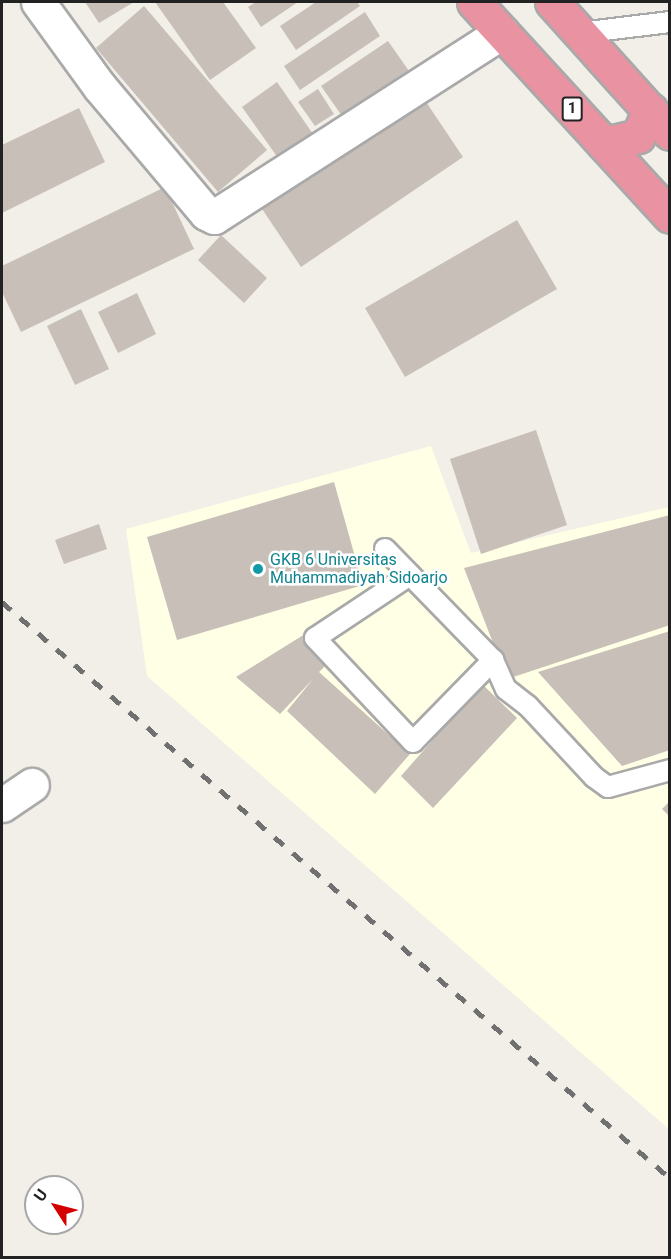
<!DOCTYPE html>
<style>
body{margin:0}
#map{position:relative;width:671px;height:1259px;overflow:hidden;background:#f2efe9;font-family:Roboto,sans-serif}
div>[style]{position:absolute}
.education>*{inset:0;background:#ffffe5}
.building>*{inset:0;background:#c7bfb8}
.roads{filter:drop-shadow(2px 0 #a9a9a9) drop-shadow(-2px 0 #a9a9a9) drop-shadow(0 2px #a9a9a9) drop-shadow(0 -2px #a9a9a9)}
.lane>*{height:20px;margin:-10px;padding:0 10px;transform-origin:10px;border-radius:10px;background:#fff}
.street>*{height:33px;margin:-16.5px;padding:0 16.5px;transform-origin:16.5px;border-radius:16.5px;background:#fff}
.highway>*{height:33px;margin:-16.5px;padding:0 16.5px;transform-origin:16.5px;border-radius:16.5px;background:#e892a2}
.rail>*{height:4.5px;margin-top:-2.25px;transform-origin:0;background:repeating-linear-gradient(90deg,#707070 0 12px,transparent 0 24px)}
.dots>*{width:16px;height:16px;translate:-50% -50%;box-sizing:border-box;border:3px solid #fff;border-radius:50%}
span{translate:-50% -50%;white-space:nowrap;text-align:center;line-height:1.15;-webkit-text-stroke:5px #fff;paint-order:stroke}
.shield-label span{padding:2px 4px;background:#fff;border:2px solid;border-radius:4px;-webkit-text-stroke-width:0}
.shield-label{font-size:15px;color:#222;font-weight:700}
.culture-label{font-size:16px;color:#0d838f}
.left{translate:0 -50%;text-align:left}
.frame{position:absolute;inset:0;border:3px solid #222;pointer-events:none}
.north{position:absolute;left:24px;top:1175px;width:60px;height:60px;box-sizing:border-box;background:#fff;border:2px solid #a7a7a7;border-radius:50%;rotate:306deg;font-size:16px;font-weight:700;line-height:24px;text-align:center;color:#222}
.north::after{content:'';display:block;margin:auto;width:21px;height:27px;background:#d40000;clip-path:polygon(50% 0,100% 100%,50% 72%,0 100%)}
</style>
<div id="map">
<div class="education">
<i style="clip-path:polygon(431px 446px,471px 553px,669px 507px,669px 1129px,147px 676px,126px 529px)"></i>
</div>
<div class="building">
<i style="clip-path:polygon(85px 2px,134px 2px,99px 23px)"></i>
<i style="clip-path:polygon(155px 2px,223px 2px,256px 48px,210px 80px)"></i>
<i style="clip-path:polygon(256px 2px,298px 2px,261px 27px,248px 7px)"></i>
<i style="clip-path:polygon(316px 2px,357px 2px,360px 6px,296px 50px,280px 26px)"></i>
<i style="clip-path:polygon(144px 6px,267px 150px,218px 192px,96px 48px)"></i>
<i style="clip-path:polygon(365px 12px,380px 36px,300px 90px,284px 66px)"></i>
<i style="clip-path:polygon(388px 41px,409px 71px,342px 116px,321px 86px)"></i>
<i style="clip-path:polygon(277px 82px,313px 134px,278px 158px,242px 107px)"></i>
<i style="clip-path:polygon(318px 89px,334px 114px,315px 126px,298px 102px)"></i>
<i style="clip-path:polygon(420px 93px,463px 157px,301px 267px,258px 203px)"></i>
<i style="clip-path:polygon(79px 108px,105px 162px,2px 213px,2px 145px)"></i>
<i style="clip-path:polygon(165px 187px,194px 249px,21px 332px,2px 292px,2px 266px)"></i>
<i style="clip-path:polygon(517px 220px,557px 289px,405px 377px,365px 308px)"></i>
<i style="clip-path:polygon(221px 235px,267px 278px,244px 303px,198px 260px)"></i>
<i style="clip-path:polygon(137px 293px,156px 334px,118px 353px,98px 312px)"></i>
<i style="clip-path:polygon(81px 309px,109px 369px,75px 385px,47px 326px)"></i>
<i style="clip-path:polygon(536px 430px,567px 525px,481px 554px,450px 459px)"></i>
<i style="clip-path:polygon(334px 482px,363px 585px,177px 640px,147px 537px)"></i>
<i style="clip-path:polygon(670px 515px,670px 625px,507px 679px,464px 568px)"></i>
<i style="clip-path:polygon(99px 524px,107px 549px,64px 564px,55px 540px)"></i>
<i style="clip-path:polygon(670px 631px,670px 750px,622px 766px,538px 672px)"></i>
<i style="clip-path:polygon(305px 634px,328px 663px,319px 672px,410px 754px,375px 794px,287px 711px,313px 679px,280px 714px,236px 677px)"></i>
<i style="clip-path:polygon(482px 684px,517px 718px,433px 808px,401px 776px)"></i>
<i style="clip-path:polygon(670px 801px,670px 817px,662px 809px)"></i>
</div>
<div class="roads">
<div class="lane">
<i style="left:580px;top:33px;width:91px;rotate:-7deg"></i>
<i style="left:385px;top:549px;width:155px;rotate:45.8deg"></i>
<i style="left:493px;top:660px;width:32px;rotate:66deg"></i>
<i style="left:506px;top:689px;width:28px;rotate:38deg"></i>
<i style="left:528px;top:706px;width:97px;rotate:47.1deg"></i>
<i style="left:594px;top:777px;width:17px;rotate:36deg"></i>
<i style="left:608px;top:787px;width:64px;rotate:-15.3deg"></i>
<i style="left:410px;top:575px;width:114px;rotate:146.4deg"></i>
<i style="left:315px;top:638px;width:143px;rotate:46.7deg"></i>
<i style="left:413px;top:742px;width:115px;rotate:-45.7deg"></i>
</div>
<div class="street">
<i style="left:38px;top:2px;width:104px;rotate:54deg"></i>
<i style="left:99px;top:86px;width:166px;rotate:49.9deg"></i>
<i style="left:206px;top:213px;width:9px;rotate:27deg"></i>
<i style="left:214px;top:217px;width:342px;rotate:-32.7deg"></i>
<i style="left:2px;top:805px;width:36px;rotate:-34deg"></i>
</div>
<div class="highway">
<i style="left:474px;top:2px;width:290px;rotate:47.5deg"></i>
<i style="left:552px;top:2px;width:176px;rotate:48deg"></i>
<i style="left:604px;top:144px;width:35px;rotate:-13deg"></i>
<i style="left:638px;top:136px;width:29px;rotate:-65deg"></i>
</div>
</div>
<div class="rail">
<i style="left:2px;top:602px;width:882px;rotate:40.77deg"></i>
</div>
<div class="dots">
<i style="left:258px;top:569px;background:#0f9aa8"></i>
</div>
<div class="shield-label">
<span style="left:572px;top:109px">1</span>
</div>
<div class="culture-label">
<span class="left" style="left:270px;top:569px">GKB 6 Universitas<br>Muhammadiyah Sidoarjo</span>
</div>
<div class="frame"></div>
<div class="north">U</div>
</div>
